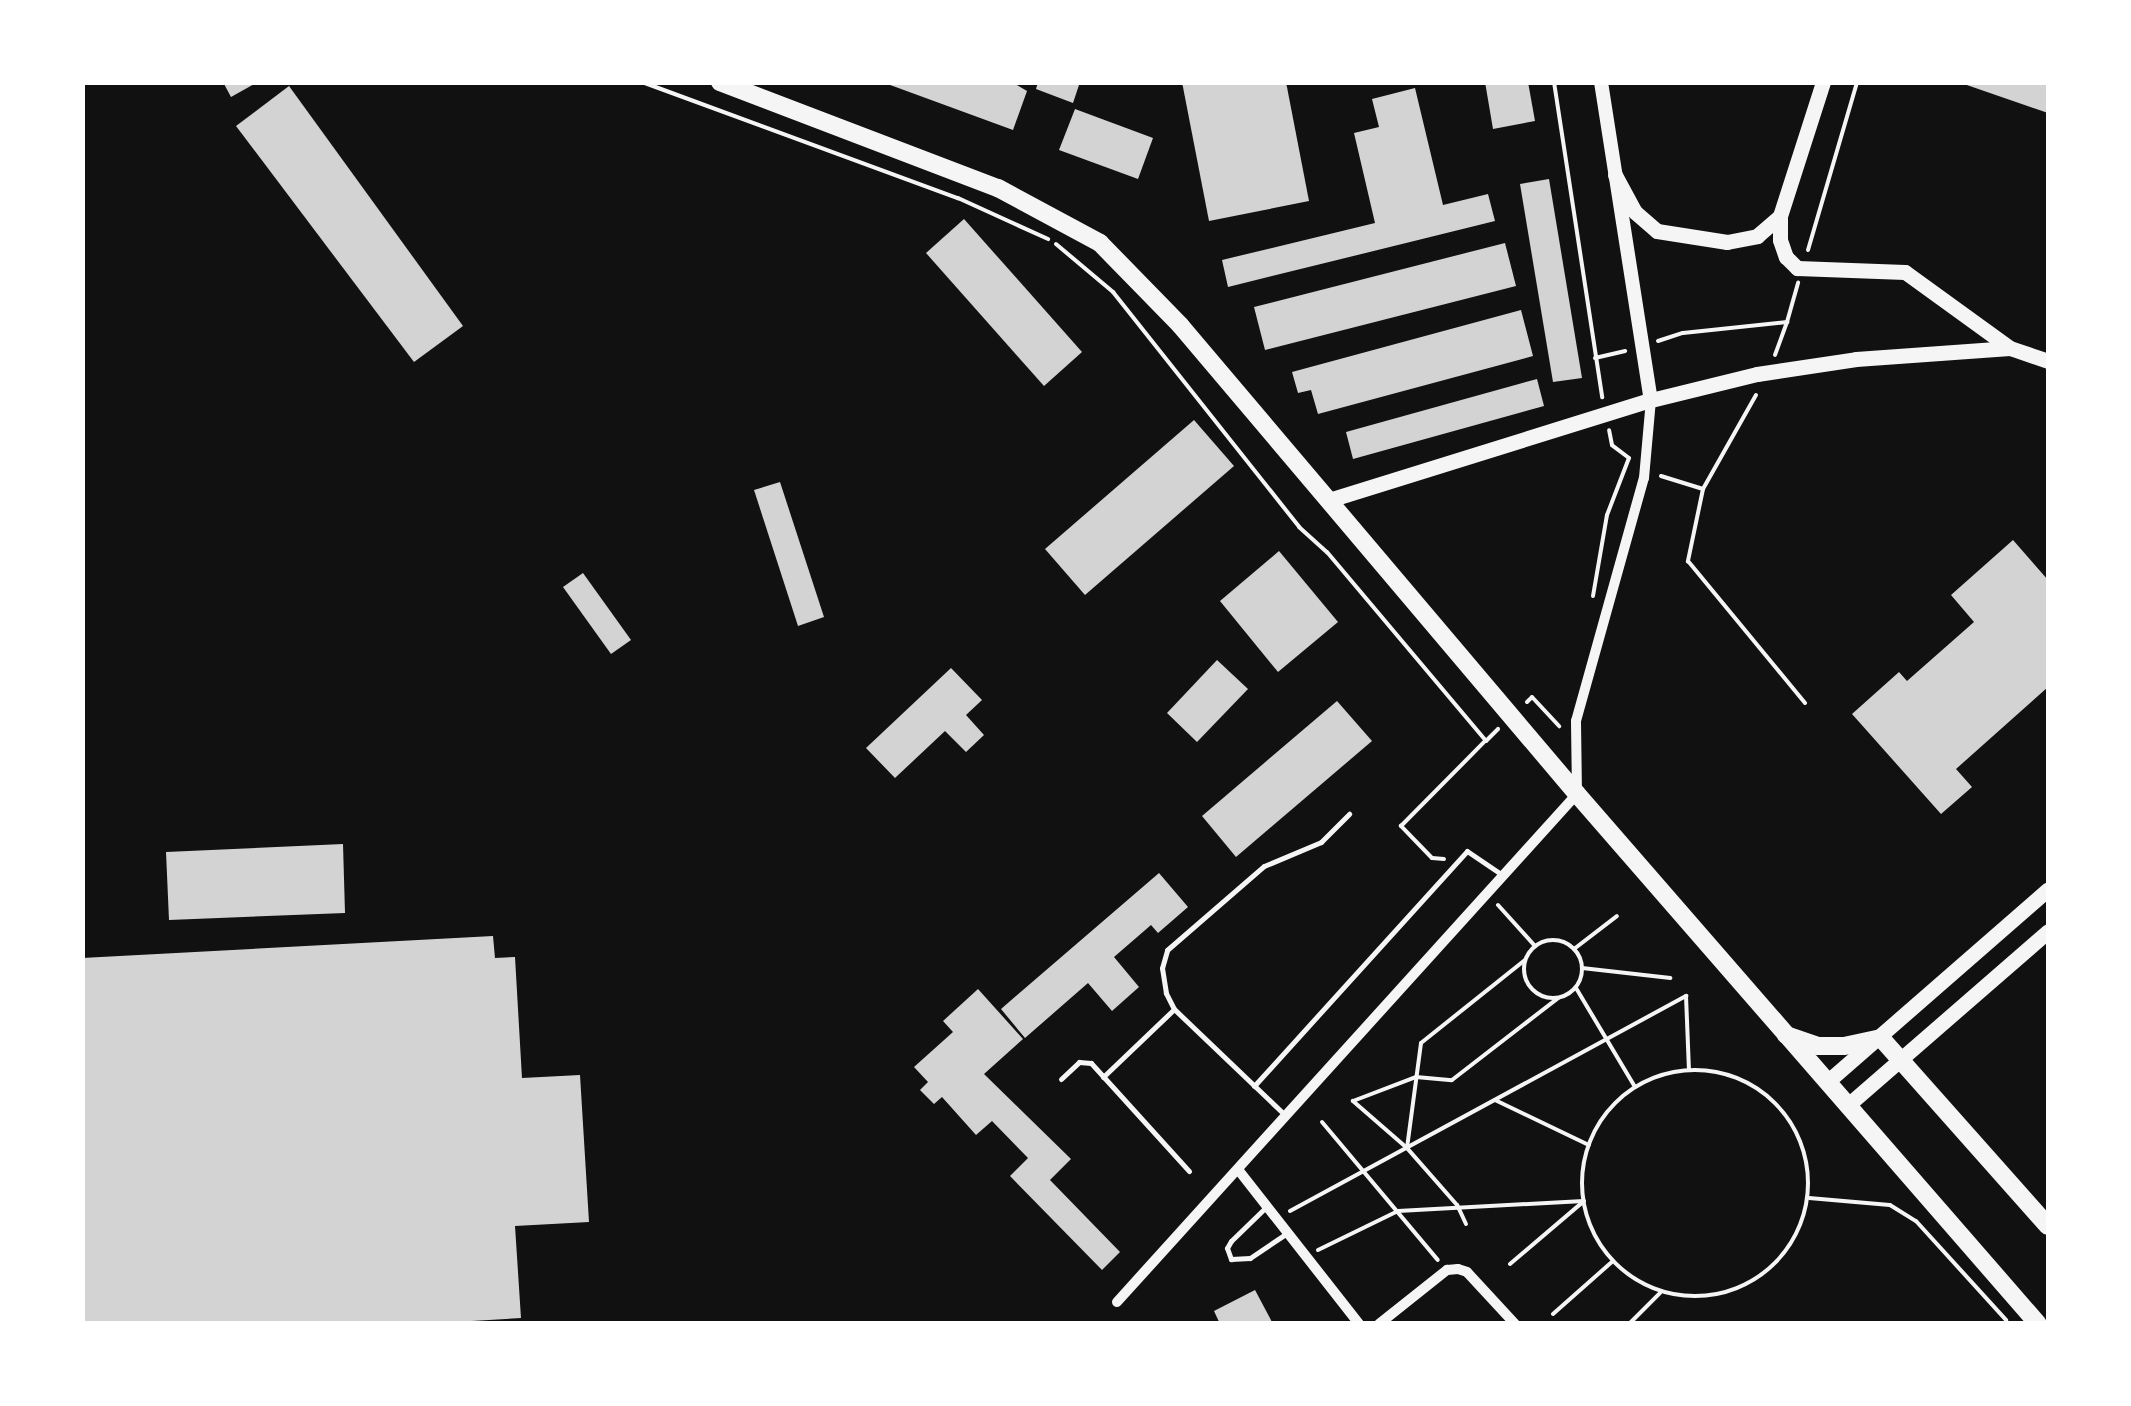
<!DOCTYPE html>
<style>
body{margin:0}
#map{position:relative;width:2131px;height:1406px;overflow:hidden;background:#111;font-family:Barlow,sans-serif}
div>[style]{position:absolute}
.building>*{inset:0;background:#d3d3d3}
.path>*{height:4px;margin:-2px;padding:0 2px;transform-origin:2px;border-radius:2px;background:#f5f5f5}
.path>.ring{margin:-2px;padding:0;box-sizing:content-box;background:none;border:4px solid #f5f5f5;border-radius:50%}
.service>*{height:5px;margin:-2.5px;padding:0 2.5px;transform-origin:2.5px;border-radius:2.5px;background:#f5f5f5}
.minor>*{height:10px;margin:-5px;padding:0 5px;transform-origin:5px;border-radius:5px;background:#f5f5f5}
.tertiary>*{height:14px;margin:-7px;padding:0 7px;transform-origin:7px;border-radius:7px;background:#f5f5f5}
.secondary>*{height:15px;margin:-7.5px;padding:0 7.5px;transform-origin:7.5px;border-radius:7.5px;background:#f5f5f5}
.primary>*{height:18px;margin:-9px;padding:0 9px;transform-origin:9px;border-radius:9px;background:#f5f5f5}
span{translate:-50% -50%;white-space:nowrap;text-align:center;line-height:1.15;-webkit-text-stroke:8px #fff;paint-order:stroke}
.frame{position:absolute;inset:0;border:85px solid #fff;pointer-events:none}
</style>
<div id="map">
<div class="building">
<i style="clip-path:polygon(223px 82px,258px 82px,231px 97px)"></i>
<i style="clip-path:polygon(882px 82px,1012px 82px,1027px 91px,1013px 130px)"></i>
<i style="clip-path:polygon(1038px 82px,1080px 82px,1073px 103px,1036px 89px)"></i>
<i style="clip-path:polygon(1182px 82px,1286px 82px,1309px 201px,1209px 221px)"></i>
<i style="clip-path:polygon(1485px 82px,1528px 82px,1535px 121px,1493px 129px)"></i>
<i style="clip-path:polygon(1962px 82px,2048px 82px,2048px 113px,1961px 83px)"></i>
<i style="clip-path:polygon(289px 86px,463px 326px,414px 362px,236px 126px)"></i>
<i style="clip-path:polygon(1415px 88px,1443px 205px,1488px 194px,1495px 221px,1228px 287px,1222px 260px,1375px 223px,1354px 133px,1379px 127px,1372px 99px)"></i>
<i style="clip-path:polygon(1075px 109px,1153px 138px,1138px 179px,1059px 150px)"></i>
<i style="clip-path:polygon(1549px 179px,1582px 378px,1553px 382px,1520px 184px)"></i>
<i style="clip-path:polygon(964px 219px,1082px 352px,1044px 386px,926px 253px)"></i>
<i style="clip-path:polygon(1505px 243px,1516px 286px,1265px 350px,1254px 307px)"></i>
<i style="clip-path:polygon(1521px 310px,1533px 356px,1318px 414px,1311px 390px,1298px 393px,1292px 372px)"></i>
<i style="clip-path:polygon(1537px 379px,1544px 406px,1353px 459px,1346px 432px)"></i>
<i style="clip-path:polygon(1194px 420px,1234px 466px,1085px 595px,1045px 549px)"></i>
<i style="clip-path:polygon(780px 482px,824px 617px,798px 626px,754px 490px)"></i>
<i style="clip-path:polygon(2013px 540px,2048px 580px,2048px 687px,1956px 769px,1972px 787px,1941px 814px,1852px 714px,1899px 672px,1907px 681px,1974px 622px,1951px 595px)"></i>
<i style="clip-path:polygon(1279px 551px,1338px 622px,1278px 672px,1220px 601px)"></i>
<i style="clip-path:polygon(583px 573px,631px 640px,611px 654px,563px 587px)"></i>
<i style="clip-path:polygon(1217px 660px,1248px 689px,1197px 742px,1167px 713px)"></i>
<i style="clip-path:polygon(951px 668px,982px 700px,966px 715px,984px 735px,966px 752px,945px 731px,895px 778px,866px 748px)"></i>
<i style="clip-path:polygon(1337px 701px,1372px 741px,1236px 857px,1202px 816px)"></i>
<i style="clip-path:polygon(343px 844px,345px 913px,169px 920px,166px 852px)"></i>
<i style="clip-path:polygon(1159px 873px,1188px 907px,1158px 933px,1151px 925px,1114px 957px,1139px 987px,1112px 1011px,1088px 983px,1025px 1038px,1001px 1009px)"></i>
<i style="clip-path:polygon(493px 936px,495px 958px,515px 957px,522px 1078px,580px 1075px,589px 1222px,515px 1226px,521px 1318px,421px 1324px,82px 1324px,82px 958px)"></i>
<i style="clip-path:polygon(978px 989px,1023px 1039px,984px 1074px,1071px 1159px,1050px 1180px,1120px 1252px,1102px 1270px,1010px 1176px,1028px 1158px,992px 1121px,976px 1135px,942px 1097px,934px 1104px,920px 1090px,928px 1082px,914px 1067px,953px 1032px,943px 1021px)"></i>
<i style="clip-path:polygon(1255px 1290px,1273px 1324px,1220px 1324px,1214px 1311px)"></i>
</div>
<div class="path">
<i style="left:642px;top:82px;width:337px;rotate:20.2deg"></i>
<i style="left:958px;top:198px;width:99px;rotate:24.5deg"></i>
<i style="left:1554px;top:82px;width:319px;rotate:81.3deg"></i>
<i style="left:1056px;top:244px;width:75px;rotate:40.1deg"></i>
<i style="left:1113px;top:292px;width:300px;rotate:51.6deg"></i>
<i style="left:1299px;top:527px;width:38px;rotate:42deg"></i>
<i style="left:1327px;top:552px;width:247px;rotate:49.9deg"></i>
<i style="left:1486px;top:741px;width:17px;rotate:-45deg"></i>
<i style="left:1808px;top:250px;width:175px;rotate:-73.7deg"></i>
<i style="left:1787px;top:322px;width:41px;rotate:-74.2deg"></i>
<i style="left:1658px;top:341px;width:26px;rotate:-18deg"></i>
<i style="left:1683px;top:333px;width:105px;rotate:-6deg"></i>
<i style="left:1787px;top:322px;width:35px;rotate:110deg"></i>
<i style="left:1595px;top:358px;width:31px;rotate:-13deg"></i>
<i style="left:1756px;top:395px;width:108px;rotate:119.4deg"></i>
<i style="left:1703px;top:489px;width:74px;rotate:101.8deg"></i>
<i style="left:1688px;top:561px;width:184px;rotate:50.5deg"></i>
<i style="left:1661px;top:476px;width:44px;rotate:17.2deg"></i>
<i style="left:1593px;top:596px;width:82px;rotate:-80.2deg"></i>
<i style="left:1607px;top:515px;width:61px;rotate:-68.9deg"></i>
<i style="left:1629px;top:458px;width:21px;rotate:-143deg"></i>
<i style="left:1612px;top:445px;width:15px;rotate:-101deg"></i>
<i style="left:1527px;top:702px;width:7px;rotate:-45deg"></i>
<i style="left:1532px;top:697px;width:40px;rotate:47deg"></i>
<i style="left:1444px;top:859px;width:12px;rotate:-175deg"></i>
<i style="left:1432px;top:858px;width:45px;rotate:-134.1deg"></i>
<i style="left:1401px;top:826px;width:120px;rotate:-45.3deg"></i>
<i style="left:1498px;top:905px;width:55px;rotate:47.9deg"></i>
<i class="ring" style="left:1524px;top:940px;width:54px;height:54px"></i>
<i style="left:1574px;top:949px;width:54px;rotate:-37.5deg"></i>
<i style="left:1582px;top:968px;width:89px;rotate:6.5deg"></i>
<i style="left:1576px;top:988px;width:115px;rotate:59.2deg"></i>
<i class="ring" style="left:1582px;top:1070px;width:222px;height:222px"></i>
<i style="left:1495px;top:1100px;width:104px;rotate:25.6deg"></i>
<i style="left:1322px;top:1122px;width:180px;rotate:50deg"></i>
<i style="left:1407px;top:1148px;width:106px;rotate:-82.4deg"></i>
<i style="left:1421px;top:1043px;width:133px;rotate:-38.6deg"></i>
<i style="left:1809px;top:1198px;width:81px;rotate:4.9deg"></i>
<i style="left:1890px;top:1205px;width:31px;rotate:32deg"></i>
<i style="left:1916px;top:1221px;width:134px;rotate:47.7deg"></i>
<i style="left:1290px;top:1211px;width:451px;rotate:-28.5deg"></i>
<i style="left:1686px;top:996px;width:74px;rotate:87.7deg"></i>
<i style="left:1466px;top:1224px;width:21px;rotate:-115deg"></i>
<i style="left:1457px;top:1205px;width:76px;rotate:-131.3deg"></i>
<i style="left:1407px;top:1148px;width:72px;rotate:-139deg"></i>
<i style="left:1353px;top:1101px;width:67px;rotate:-20.9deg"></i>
<i style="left:1416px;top:1077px;width:36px;rotate:5deg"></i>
<i style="left:1452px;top:1080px;width:134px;rotate:-37.7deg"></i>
<i style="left:1318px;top:1250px;width:89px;rotate:-26deg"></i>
<i style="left:1398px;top:1211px;width:186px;rotate:-3.1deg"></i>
<i style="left:1510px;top:1264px;width:97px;rotate:-40.4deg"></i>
<i style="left:1553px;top:1314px;width:80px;rotate:-41.5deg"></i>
<i style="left:1629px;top:1324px;width:44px;rotate:-45deg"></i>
</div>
<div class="service">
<i style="left:1103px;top:1077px;width:97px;rotate:-43.7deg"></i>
<i style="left:1061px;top:1079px;width:25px;rotate:-43deg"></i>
<i style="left:1079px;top:1062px;width:12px;rotate:5deg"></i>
<i style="left:1091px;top:1063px;width:146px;rotate:47.8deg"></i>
<i style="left:1254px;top:1086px;width:317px;rotate:-47.8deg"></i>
<i style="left:1467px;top:851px;width:41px;rotate:34.1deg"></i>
<i style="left:1286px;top:1116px;width:155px;rotate:-136.3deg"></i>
<i style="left:1174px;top:1009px;width:18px;rotate:-117deg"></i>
<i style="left:1166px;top:993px;width:25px;rotate:-99deg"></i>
<i style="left:1162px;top:968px;width:19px;rotate:-74deg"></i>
<i style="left:1167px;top:950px;width:128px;rotate:-40.9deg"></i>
<i style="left:1264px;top:866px;width:62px;rotate:-22.8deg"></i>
<i style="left:1321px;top:842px;width:40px;rotate:-45deg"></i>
<i style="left:1265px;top:1208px;width:47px;rotate:135.9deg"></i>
<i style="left:1231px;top:1241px;width:8px;rotate:120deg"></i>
<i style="left:1227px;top:1248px;width:12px;rotate:70deg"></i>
<i style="left:1231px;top:1259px;width:19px;rotate:-3deg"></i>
<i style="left:1250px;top:1258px;width:45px;rotate:-34deg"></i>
</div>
<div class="minor">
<i style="left:1240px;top:1172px;width:193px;rotate:51.9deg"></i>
<i style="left:1117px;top:1302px;width:685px;rotate:-47.84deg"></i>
<i style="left:1577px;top:794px;width:73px;rotate:-90.8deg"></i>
<i style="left:1576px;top:721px;width:252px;rotate:-74.4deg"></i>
<i style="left:1644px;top:478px;width:78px;rotate:-84.9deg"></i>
<i style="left:1379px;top:1324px;width:87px;rotate:-38.5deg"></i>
<i style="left:1447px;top:1270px;width:11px;rotate:-5deg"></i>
<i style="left:1458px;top:1269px;width:9px;rotate:18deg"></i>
<i style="left:1467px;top:1272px;width:71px;rotate:47.3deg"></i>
</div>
<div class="tertiary">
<i style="left:1601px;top:82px;width:322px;rotate:81.1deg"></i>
</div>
<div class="secondary">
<i style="left:1615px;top:175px;width:42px;rotate:61.6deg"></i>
<i style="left:1635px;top:212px;width:29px;rotate:41deg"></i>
<i style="left:1657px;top:231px;width:71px;rotate:8.9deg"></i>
<i style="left:1727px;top:242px;width:31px;rotate:-11deg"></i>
<i style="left:1757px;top:236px;width:30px;rotate:-41deg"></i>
<i style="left:1780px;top:216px;width:141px;rotate:-72.2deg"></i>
<i style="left:1780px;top:216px;width:24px;rotate:90deg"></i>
<i style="left:1780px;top:240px;width:18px;rotate:71deg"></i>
<i style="left:1786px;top:257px;width:16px;rotate:45deg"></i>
<i style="left:1797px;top:268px;width:108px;rotate:2.1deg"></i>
<i style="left:1905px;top:272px;width:130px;rotate:35.9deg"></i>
<i style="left:2010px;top:348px;width:40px;rotate:18.9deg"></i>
<i style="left:1329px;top:500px;width:337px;rotate:-17.3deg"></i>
<i style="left:1651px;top:400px;width:109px;rotate:-13.8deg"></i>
<i style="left:1757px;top:374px;width:100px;rotate:-8.6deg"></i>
<i style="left:1856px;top:359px;width:154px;rotate:-4.1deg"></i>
<i style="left:1827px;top:1082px;width:293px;rotate:-41.1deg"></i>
<i style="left:1848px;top:1105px;width:265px;rotate:-41deg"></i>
</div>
<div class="primary">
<i style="left:720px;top:82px;width:298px;rotate:20.9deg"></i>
<i style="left:998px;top:188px;width:116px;rotate:28.3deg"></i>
<i style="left:1100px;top:243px;width:115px;rotate:45.7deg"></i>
<i style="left:1180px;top:325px;width:614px;rotate:49.75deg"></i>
<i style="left:1577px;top:794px;width:702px;rotate:48.98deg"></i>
<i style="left:1786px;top:1035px;width:34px;rotate:19deg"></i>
<i style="left:1818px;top:1046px;width:26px"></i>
<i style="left:1844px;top:1046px;width:38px;rotate:-12deg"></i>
<i style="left:1881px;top:1038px;width:251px;rotate:48.4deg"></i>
</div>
<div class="frame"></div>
</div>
